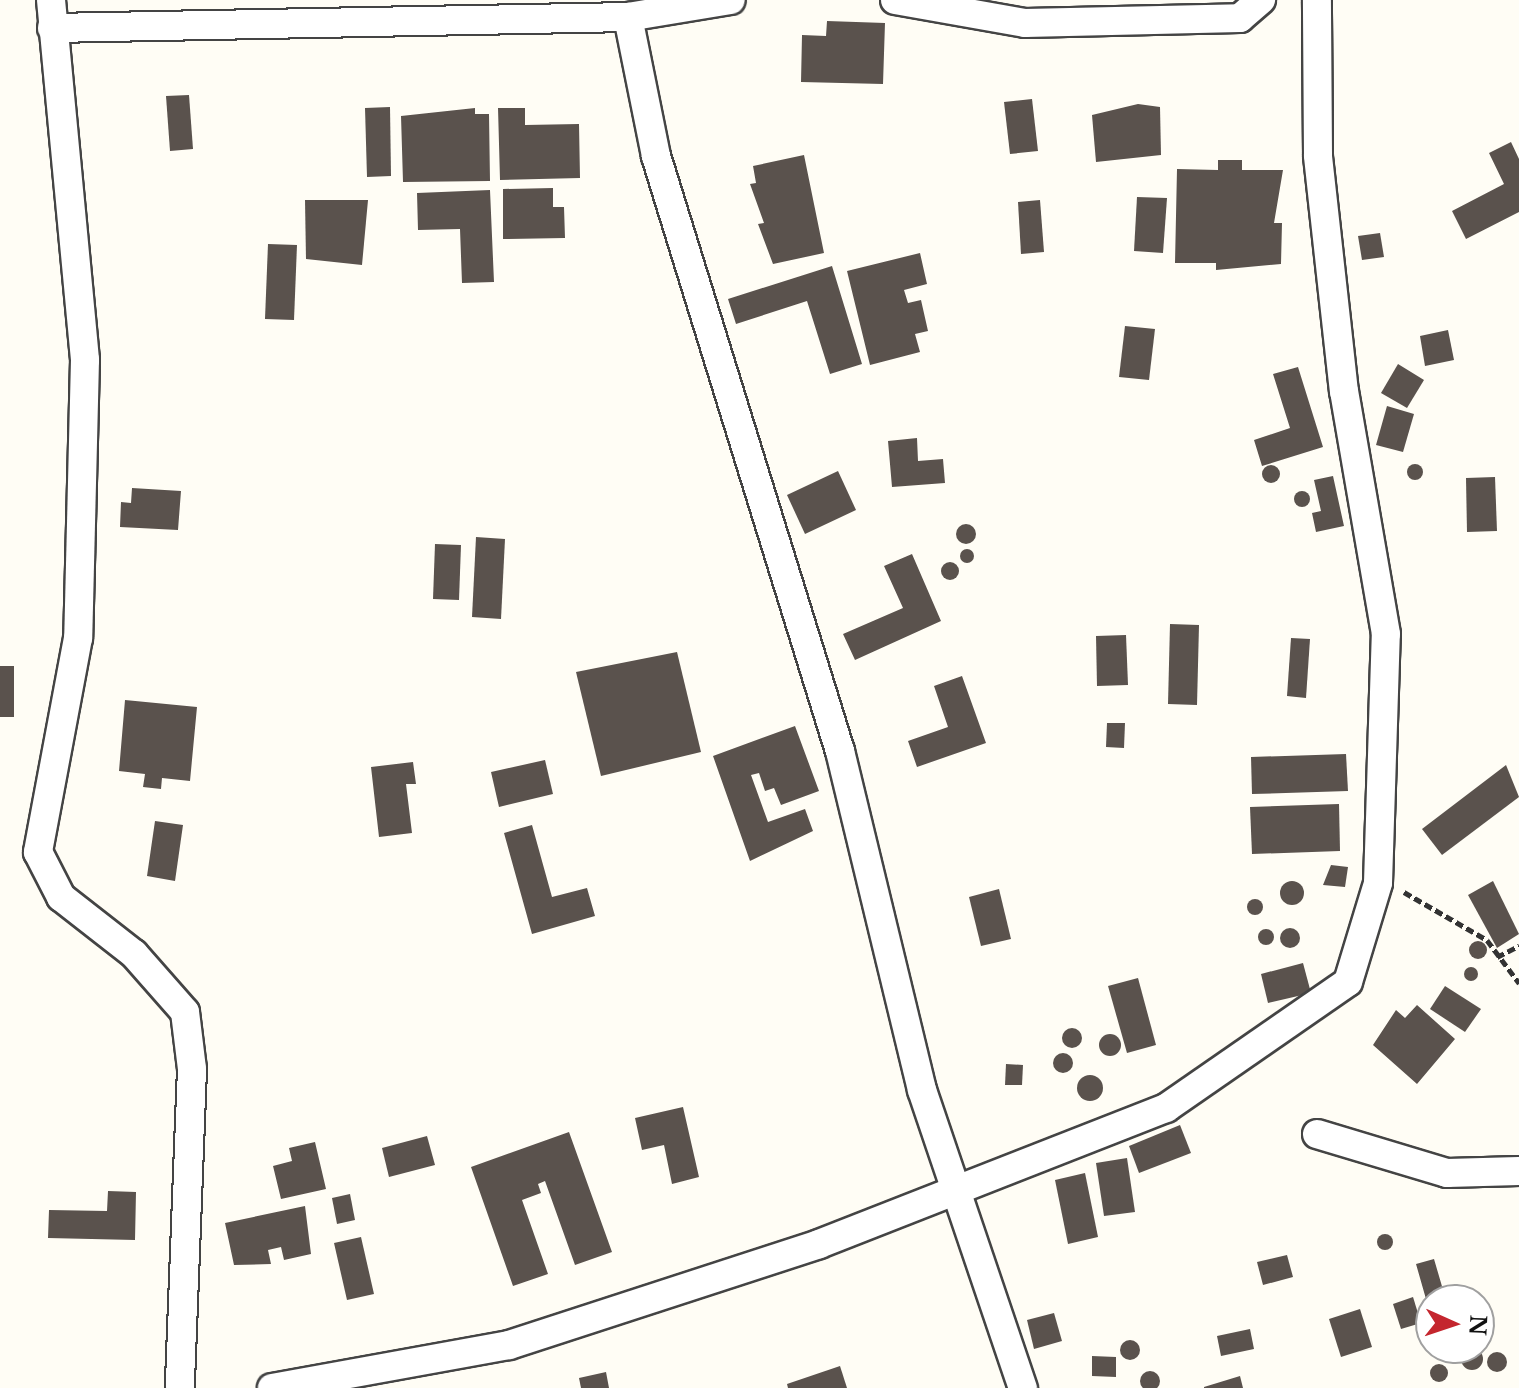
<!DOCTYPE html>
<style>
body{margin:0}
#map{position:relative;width:1519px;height:1388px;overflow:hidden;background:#fffdf5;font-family:"Libre Baskerville",serif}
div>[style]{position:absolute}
.building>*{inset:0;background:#5a524d}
.round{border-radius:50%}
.path>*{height:5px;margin-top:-2.5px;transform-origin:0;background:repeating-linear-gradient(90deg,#333 0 8px,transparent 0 12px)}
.roads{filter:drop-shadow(2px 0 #444) drop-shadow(-2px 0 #444) drop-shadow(0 2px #444) drop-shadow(0 -2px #444)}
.minor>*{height:28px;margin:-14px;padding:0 14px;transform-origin:14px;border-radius:14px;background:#fff}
span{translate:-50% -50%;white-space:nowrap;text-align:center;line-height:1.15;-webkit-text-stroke:8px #fff;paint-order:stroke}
.north{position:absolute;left:1415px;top:1284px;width:80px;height:80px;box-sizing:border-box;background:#fff;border:2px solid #a0a0a0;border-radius:50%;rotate:93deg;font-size:22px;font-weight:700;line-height:32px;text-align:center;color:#111}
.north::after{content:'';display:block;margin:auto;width:28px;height:36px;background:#c4262e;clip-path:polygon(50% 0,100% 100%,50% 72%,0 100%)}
</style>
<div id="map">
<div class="building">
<i style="clip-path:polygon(827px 21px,885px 23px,883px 84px,801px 82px,802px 35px,826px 36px)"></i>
<i style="clip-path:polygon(189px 95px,193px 149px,170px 151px,166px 96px)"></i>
<i style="clip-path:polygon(1032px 99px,1038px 151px,1010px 154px,1004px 102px)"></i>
<i style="clip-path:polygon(1138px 104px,1160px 107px,1161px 155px,1096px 162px,1092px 115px)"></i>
<i style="clip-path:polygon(390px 107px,391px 176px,367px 177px,365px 108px)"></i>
<i style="clip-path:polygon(475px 108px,475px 114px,489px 114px,490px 181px,403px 182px,401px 116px)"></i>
<i style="clip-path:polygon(498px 108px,525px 108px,525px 125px,579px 124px,580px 178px,500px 180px)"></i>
<i style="clip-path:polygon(1511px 142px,1519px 159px,1519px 212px,1466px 239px,1452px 211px,1504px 184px,1489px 153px)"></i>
<i style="clip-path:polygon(804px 155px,824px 253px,773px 264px,758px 224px,764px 223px,750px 184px,756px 183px,753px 166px)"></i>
<i style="clip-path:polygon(1218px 160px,1242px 160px,1242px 170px,1283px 170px,1274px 223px,1282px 223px,1281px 264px,1216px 270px,1216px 263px,1175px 263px,1177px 169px,1218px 170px)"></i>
<i style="clip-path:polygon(553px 188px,553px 207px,564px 207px,565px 238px,503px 239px,503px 189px)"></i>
<i style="clip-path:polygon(490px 190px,494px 282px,462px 283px,460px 229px,418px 230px,417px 193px)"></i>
<i style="clip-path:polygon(1137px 197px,1167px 198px,1163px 253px,1134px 251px)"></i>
<i style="clip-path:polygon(305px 200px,368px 200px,362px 265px,306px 259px)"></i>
<i style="clip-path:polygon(1040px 200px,1044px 252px,1021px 254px,1018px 202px)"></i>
<i style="clip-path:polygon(1380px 233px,1384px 257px,1362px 260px,1358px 236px)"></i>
<i style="clip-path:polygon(268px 244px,297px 245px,294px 320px,265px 319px)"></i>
<i style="clip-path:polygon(920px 253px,927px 284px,904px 290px,908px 303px,921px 300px,928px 331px,915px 334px,920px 352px,870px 365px,847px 271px)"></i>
<i style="clip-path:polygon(832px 266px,862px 364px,830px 374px,807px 301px,736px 324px,728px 299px)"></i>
<i style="clip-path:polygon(1125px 326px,1155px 329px,1149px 380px,1119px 377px)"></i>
<i style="clip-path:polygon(1448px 330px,1454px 360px,1425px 366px,1420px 336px)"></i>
<i style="clip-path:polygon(1398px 364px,1424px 380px,1407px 408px,1381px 393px)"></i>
<i style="clip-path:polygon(1298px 367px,1323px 447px,1262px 466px,1254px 440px,1290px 428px,1273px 374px)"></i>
<i style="clip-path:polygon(1387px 406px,1414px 414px,1403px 452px,1376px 445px)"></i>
<i style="clip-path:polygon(917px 438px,918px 461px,943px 459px,945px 483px,892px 487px,888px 441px)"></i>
<i class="round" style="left:1407px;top:464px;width:16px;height:16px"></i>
<i class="round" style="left:1262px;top:465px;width:18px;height:18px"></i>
<i style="clip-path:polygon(838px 471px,856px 510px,805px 534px,787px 495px)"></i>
<i style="clip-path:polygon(1333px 476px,1344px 526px,1316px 532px,1312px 513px,1321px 511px,1314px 480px)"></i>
<i style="clip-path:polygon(1495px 477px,1497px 531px,1467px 532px,1466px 478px)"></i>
<i style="clip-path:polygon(132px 488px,181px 491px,178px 530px,120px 527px,121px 502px,131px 503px)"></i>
<i class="round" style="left:1294px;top:491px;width:16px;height:16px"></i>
<i class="round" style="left:956px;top:524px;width:20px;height:20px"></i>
<i style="clip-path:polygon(476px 537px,505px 539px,501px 619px,472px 617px)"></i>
<i style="clip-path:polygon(435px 544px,461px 545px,459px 600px,433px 599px)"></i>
<i class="round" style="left:960px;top:549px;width:14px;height:14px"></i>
<i style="clip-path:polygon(912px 554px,941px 621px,855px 660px,843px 634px,903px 608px,884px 566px)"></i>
<i class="round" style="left:941px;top:562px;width:18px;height:18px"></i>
<i style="clip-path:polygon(1170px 624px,1199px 625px,1197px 705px,1168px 704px)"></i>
<i style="clip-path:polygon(1126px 635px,1128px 685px,1097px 686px,1096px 636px)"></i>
<i style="clip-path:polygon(1291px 638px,1310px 639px,1306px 698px,1287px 696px)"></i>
<i style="clip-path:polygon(677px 652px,701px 752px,601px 776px,576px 672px)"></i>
<i style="clip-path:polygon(0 666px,14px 666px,14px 717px,0 717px)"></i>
<i style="clip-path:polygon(962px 676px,986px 743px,917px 767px,908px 741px,948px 727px,934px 686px)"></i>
<i style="clip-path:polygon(125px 700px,197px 707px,190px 781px,162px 778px,161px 789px,143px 787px,145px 774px,119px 771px)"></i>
<i style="clip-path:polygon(1107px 723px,1125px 723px,1124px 748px,1106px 747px)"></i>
<i style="clip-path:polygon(795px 726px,819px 791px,781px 805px,774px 788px,765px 791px,759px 773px,751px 775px,768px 822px,805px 809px,813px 831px,750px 861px,713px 756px)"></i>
<i style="clip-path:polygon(1346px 754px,1348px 791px,1252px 794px,1251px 757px)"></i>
<i style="clip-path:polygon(545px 760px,553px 794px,499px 807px,491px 772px)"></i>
<i style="clip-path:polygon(413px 762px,416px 784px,406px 784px,412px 833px,379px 837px,371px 767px)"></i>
<i style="clip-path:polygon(1506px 765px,1519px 797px,1442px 855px,1422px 829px)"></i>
<i style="clip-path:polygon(1339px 804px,1340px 851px,1252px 854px,1250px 807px)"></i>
<i style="clip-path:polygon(155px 821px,183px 825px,175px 881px,147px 876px)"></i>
<i style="clip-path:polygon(532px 825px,552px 897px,587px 888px,595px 916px,532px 934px,504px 833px)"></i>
<i style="clip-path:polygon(1331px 865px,1348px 867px,1345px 887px,1323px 885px)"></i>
<i style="clip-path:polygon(1493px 881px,1519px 934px,1497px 948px,1468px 895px)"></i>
<i class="round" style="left:1280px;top:881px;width:24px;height:24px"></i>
<i style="clip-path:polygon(999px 889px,1011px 939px,981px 946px,969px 897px)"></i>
<i class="round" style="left:1247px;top:899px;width:16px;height:16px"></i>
<i class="round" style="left:1280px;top:928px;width:20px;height:20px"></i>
<i class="round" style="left:1258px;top:929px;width:16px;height:16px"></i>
<i class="round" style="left:1469px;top:941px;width:18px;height:18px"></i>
<i style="clip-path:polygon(1303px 963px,1311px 993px,1268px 1003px,1261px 974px)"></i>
<i class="round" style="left:1464px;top:967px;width:14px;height:14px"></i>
<i style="clip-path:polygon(1138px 978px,1156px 1045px,1127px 1053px,1108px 986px)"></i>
<i style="clip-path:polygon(1445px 986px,1481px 1009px,1465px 1032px,1430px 1009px)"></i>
<i style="clip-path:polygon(1417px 1005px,1455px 1039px,1417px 1084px,1373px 1045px,1396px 1010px,1405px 1018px)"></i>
<i class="round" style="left:1062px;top:1028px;width:20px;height:20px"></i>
<i class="round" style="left:1099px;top:1034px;width:22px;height:22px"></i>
<i class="round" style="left:1053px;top:1053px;width:20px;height:20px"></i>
<i style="clip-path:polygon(1006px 1064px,1023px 1065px,1022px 1085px,1005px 1085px)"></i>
<i class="round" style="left:1077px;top:1075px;width:26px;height:26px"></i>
<i style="clip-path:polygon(683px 1107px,699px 1177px,672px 1184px,664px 1145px,642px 1150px,635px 1118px)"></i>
<i style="clip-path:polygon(1180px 1125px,1191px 1153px,1139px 1173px,1129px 1146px)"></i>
<i style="clip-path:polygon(569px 1132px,612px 1252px,575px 1265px,545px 1181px,538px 1184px,541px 1193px,522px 1200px,548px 1274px,513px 1286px,471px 1167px)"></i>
<i style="clip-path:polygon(427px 1136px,435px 1165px,389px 1177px,382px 1148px)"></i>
<i style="clip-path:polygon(315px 1142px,326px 1189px,281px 1199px,273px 1166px,292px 1161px,289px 1148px)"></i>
<i style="clip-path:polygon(1127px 1158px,1135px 1212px,1104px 1216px,1096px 1163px)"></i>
<i style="clip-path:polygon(1085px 1173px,1098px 1237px,1068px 1244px,1055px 1180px)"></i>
<i style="clip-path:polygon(108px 1191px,136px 1192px,135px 1240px,48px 1238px,49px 1210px,107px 1211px)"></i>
<i style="clip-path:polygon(350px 1194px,355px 1220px,337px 1224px,332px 1198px)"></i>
<i style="clip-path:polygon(305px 1206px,311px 1254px,284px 1260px,281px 1247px,268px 1250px,271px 1264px,234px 1265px,225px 1223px)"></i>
<i class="round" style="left:1377px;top:1234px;width:16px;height:16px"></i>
<i style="clip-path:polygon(361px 1237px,374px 1294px,347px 1300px,334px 1243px)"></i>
<i style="clip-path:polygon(1287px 1255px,1293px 1277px,1263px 1285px,1257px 1262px)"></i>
<i style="clip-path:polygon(1434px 1259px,1446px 1300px,1431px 1300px,1430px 1313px,1416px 1264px)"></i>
<i style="clip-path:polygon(1413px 1297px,1421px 1323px,1401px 1329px,1393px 1304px)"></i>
<i style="clip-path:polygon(1360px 1309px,1372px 1347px,1341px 1357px,1329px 1319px)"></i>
<i style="clip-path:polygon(1054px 1313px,1062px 1341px,1034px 1349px,1027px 1320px)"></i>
<i style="clip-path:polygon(1250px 1329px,1254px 1349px,1221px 1356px,1217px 1336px)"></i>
<i class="round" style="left:1120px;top:1340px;width:20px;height:20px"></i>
<i class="round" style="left:1461px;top:1348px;width:22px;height:22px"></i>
<i class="round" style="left:1487px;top:1352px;width:20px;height:20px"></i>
<i style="clip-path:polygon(1092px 1356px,1116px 1357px,1116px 1377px,1092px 1376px)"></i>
<i class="round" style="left:1430px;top:1364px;width:18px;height:18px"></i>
<i style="clip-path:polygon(840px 1366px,847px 1388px,788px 1388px,787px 1384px)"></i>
<i class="round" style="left:1140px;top:1371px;width:20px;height:20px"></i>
<i style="clip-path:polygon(606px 1372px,609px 1388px,581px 1388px,579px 1378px)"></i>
<i style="clip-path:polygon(1240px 1376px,1243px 1388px,1204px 1388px,1204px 1387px)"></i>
</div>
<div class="path">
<i style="left:1404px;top:892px;width:96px;rotate:30deg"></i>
<i style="left:1487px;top:940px;width:54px;rotate:53.3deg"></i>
<i style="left:1497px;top:957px;width:25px;rotate:-27deg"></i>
</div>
<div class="roads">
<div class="minor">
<i style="left:51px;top:0;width:362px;rotate:84.6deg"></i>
<i style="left:85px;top:360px;width:278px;rotate:91.4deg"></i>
<i style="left:78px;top:638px;width:218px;rotate:100.6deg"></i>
<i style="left:38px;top:852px;width:51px;rotate:62.9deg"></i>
<i style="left:61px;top:897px;width:93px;rotate:38deg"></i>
<i style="left:134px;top:954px;width:77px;rotate:48.7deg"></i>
<i style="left:185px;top:1012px;width:57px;rotate:83deg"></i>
<i style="left:192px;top:1069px;width:319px;rotate:92.2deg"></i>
<i style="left:895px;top:0;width:132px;rotate:10deg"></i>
<i style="left:1025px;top:23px;width:215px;rotate:-1.3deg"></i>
<i style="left:1240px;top:18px;width:28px;rotate:-41deg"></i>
<i style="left:628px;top:17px;width:142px;rotate:78.6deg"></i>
<i style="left:656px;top:156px;width:623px;rotate:72.82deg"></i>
<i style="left:840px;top:751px;width:349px;rotate:76.4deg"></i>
<i style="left:922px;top:1090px;width:315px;rotate:71.3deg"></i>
<i style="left:52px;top:28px;width:576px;rotate:-1.09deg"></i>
<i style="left:628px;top:17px;width:104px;rotate:-9.4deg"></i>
<i style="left:1317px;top:1134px;width:136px;rotate:16.7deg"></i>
<i style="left:1447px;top:1173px;width:72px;rotate:-1.6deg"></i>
<i style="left:272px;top:1388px;width:241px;rotate:-10.3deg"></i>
<i style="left:509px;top:1345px;width:326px;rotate:-18deg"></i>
<i style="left:819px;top:1244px;width:373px;rotate:-21.4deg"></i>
<i style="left:1166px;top:1108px;width:221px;rotate:-34.7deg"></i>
<i style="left:1348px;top:982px;width:103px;rotate:-73.1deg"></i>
<i style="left:1378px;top:883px;width:249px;rotate:-88.2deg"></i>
<i style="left:1386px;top:634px;width:246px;rotate:-99.8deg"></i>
<i style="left:1344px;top:392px;width:238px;rotate:-96.3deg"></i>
<i style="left:1318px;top:155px;width:155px;rotate:-90.4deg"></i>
</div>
</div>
<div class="north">N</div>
</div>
